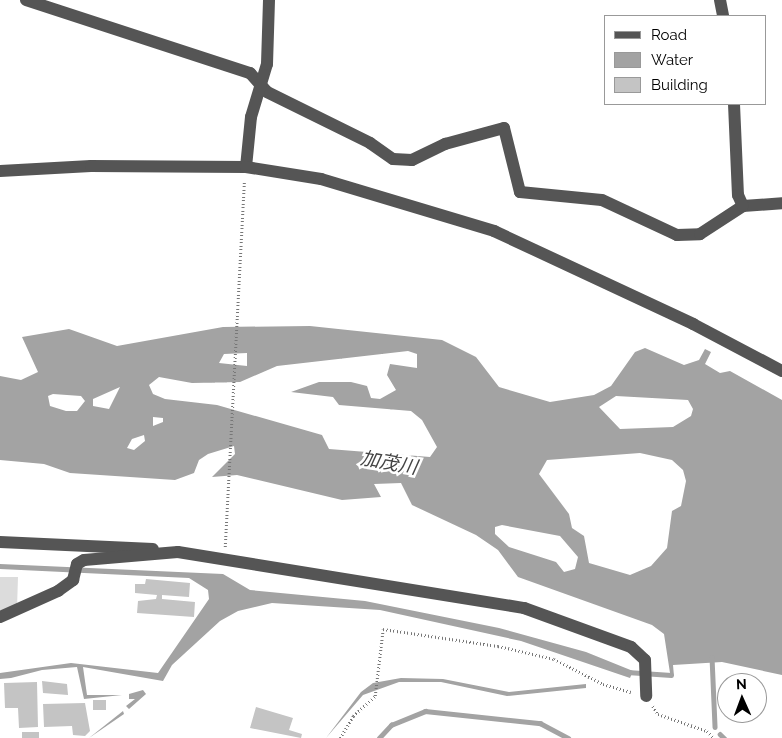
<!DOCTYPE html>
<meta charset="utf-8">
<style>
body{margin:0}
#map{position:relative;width:782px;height:738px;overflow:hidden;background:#fff;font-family:Raleway,"Noto Sans JP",sans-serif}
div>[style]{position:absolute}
.green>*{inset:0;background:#dcdcdc}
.water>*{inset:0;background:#a3a3a3}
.stream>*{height:4.5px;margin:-2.25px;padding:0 2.25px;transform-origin:2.25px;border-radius:2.25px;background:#a3a3a3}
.building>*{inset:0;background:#c4c4c4}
.path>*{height:2.5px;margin-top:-1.25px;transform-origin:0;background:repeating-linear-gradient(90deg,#777 0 1px,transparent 0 3.5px)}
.minor>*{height:12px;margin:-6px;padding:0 6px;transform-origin:6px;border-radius:6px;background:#555}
span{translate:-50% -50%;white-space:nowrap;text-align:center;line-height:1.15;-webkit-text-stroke:5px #fff;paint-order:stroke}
.water-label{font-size:19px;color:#444;font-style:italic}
.legend{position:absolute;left:604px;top:15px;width:162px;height:90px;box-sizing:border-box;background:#fff;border:1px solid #999;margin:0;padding:6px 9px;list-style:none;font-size:15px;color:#000}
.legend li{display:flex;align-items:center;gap:10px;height:25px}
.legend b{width:25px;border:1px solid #999}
.north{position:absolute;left:717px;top:673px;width:50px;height:50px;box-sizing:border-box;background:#fff;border:1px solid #999;border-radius:50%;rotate:358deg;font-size:14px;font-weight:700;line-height:20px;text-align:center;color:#000}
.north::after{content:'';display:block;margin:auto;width:18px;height:22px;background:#000;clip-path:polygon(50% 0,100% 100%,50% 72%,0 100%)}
</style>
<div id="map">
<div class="green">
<i style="clip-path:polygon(0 577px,18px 577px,17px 608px,0 612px)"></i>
</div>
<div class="water">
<i style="clip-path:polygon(evenodd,310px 326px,442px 340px,476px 357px,499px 387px,550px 402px,594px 395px,611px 386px,635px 352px,645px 348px,684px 365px,699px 360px,705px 349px,711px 352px,705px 364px,720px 373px,730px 371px,782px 400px,782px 675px,722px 662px,673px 665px,674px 676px,667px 677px,670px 673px,664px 634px,652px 625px,518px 577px,498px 550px,476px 535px,412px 505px,401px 483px,374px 484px,381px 497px,342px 500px,237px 475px,212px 477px,235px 454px,234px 446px,208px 454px,199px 460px,194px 473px,175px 480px,70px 473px,44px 464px,0 460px,0 376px,21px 380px,38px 372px,22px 337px,69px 329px,117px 346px,223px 327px,310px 326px,408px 351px,417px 354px,417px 368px,390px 364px,387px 375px,396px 390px,380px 399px,371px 398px,367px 386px,351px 382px,319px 382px,291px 392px,333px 397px,339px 405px,411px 411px,422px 420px,437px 447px,430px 457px,329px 449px,322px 435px,217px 405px,165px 399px,153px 394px,149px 385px,159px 377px,192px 383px,240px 382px,277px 366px,408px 351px,310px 326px,247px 353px,247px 366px,219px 363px,224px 354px,247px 353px,310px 326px,120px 387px,109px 409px,93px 406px,93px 399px,120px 387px,310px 326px,53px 394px,81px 396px,85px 401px,77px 411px,66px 411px,50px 406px,48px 396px,53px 394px,310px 326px,616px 396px,688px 400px,693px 409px,691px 416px,673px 427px,620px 429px,599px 407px,616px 396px,310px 326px,153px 417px,163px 418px,163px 422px,153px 426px,153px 417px,310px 326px,144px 435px,145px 441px,134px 450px,127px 448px,132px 439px,144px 435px,310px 326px,640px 453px,672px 460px,683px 470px,686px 481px,681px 506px,672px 511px,667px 548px,651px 566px,630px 575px,589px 563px,584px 536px,572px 528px,569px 514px,539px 474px,547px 460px,640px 453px,310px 326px,502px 525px,560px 536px,578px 557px,575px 569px,564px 572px,556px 562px,509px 547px,495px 534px,495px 527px,502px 525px)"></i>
<i style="clip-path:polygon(0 564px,223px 574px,250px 590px,365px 601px,499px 628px,586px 652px,633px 671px,630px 678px,521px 641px,380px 610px,272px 603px,238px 611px,220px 621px,172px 665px,163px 681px,83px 667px,87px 695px,122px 695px,84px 699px,77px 667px,42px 670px,11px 678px,0 679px,0 673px,71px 663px,158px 673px,209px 599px,208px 590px,189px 578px,0 569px)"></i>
<i style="clip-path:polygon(401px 678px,443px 679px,509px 692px,586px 684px,586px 688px,507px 696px,441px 682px,399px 682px,363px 695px,326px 738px,361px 692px,373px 683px)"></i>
<i style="clip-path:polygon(143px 690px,146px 694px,129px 709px,126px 706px,135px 699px,129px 699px,129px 694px)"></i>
<i style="clip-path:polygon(123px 711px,124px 714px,89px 738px)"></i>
</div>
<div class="stream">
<i style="left:712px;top:657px;width:70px;rotate:87.5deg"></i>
<i style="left:627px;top:672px;width:44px;rotate:3.9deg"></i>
<i style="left:720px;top:734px;width:6px;rotate:45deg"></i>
<i style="left:379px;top:738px;width:18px;rotate:-47deg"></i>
<i style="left:391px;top:725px;width:37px;rotate:-22deg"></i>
<i style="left:425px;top:711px;width:116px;rotate:6deg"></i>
<i style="left:540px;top:723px;width:32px;rotate:28deg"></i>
</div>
<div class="building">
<i style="clip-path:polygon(146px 579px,190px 583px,189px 597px,162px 595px,162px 599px,195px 602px,194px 617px,137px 613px,138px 601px,156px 599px,157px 595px,135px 593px,135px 584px,145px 584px)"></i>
<i style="clip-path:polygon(42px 681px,67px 684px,68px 695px,43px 693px)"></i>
<i style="clip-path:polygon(37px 682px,38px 727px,19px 728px,18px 708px,5px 708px,4px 683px)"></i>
<i style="clip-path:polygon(93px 700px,106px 700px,106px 710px,93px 710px)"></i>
<i style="clip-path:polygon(85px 703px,90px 731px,85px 736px,73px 735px,72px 726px,44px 727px,43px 704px)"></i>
<i style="clip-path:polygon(256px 707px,293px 718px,289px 730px,302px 734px,301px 738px,250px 728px)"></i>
<i style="clip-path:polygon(22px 732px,39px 732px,39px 738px,22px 738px)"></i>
</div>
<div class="path">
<i style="left:225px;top:547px;width:367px;rotate:-87deg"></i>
<i style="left:653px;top:706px;width:9px;rotate:58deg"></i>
<i style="left:658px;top:714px;width:52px;rotate:19.1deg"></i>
<i style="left:707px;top:731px;width:10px;rotate:45deg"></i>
<i style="left:340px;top:738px;width:26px;rotate:-59deg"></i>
<i style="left:353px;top:716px;width:30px;rotate:-42deg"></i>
<i style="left:375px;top:696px;width:67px;rotate:-83.2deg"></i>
<i style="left:383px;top:629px;width:116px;rotate:8.4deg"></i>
<i style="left:498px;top:646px;width:57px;rotate:13.1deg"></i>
<i style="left:554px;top:659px;width:55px;rotate:27deg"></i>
<i style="left:603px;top:684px;width:29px;rotate:16deg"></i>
</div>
<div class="minor">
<i style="left:26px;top:0;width:236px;rotate:18.1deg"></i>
<i style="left:250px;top:73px;width:25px;rotate:48deg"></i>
<i style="left:267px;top:92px;width:115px;rotate:26.3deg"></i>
<i style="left:370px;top:143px;width:28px;rotate:35deg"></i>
<i style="left:393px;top:159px;width:19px;rotate:3deg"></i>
<i style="left:412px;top:160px;width:37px;rotate:-26deg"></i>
<i style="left:445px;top:144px;width:61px;rotate:-15.2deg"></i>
<i style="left:504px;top:128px;width:66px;rotate:76deg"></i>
<i style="left:520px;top:192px;width:82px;rotate:5.6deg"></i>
<i style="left:602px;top:200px;width:83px;rotate:25deg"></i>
<i style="left:677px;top:235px;width:23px;rotate:-2deg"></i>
<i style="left:700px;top:234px;width:51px;rotate:-33.1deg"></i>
<i style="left:743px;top:206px;width:39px;rotate:-4deg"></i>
<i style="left:720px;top:0;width:16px;rotate:79deg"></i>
<i style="left:734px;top:104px;width:91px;rotate:87.5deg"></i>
<i style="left:738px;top:195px;width:12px;rotate:66deg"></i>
<i style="left:246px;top:167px;width:50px;rotate:-84.3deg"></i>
<i style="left:251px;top:117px;width:55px;rotate:-73.2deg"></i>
<i style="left:267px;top:64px;width:64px;rotate:-88.2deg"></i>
<i style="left:0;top:171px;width:91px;rotate:-3.1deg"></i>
<i style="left:91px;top:166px;width:155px;rotate:0.4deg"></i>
<i style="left:246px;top:167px;width:76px;rotate:9.1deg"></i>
<i style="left:321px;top:179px;width:181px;rotate:16.7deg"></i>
<i style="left:494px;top:231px;width:220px;rotate:25deg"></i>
<i style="left:693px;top:324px;width:101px;rotate:27.8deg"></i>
<i style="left:0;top:542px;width:153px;rotate:2.6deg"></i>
<i style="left:0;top:617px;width:64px;rotate:-24.1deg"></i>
<i style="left:58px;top:591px;width:19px;rotate:-36deg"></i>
<i style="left:73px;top:580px;width:16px;rotate:-76deg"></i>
<i style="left:77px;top:564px;width:8px;rotate:-30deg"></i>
<i style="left:84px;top:560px;width:94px;rotate:-4.9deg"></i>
<i style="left:178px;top:552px;width:351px;rotate:9.2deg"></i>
<i style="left:524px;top:608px;width:114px;rotate:20deg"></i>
<i style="left:631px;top:647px;width:19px;rotate:43deg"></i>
<i style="left:645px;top:660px;width:36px;rotate:88deg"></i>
</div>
<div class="water-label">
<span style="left:389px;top:463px;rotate:10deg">加茂川</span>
</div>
<ul class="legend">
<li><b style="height:6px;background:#555"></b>Road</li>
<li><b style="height:14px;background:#a3a3a3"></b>Water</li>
<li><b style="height:14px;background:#c4c4c4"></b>Building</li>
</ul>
<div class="north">N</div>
</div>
